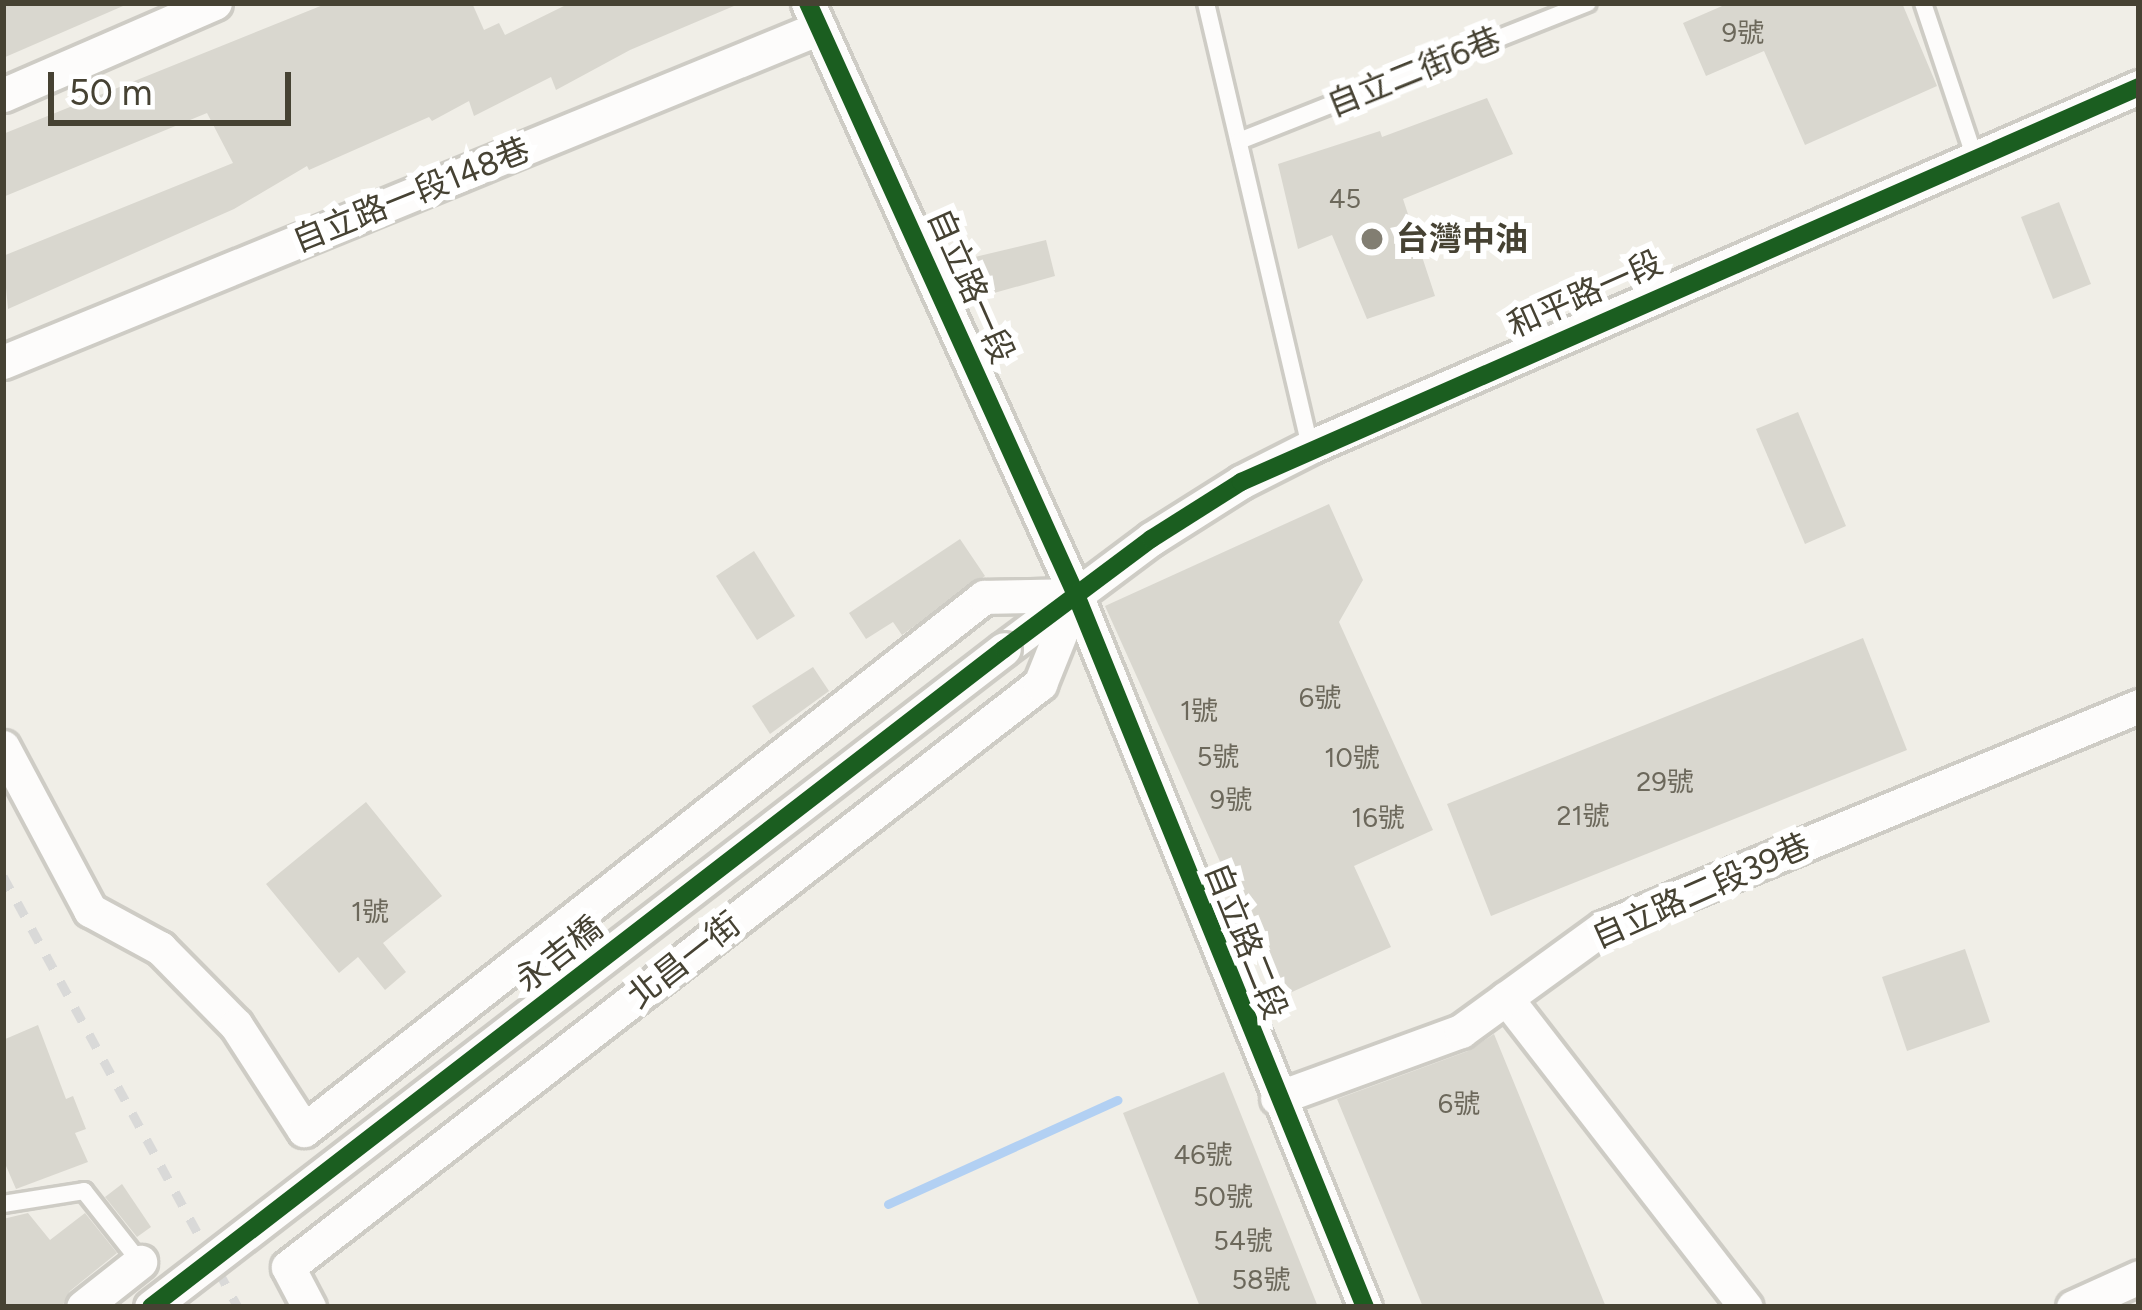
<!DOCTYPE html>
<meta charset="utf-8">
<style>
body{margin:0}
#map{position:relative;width:2142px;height:1310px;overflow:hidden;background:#f0eee7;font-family:Figtree,"Noto Sans TC",sans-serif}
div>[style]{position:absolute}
.stream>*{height:9px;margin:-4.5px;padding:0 4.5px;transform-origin:4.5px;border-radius:4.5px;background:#b2d0f3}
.building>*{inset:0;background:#d9d7cf}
.roads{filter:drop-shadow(3px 0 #ceccc5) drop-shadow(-3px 0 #ceccc5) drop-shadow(0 3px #ceccc5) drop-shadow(0 -3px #ceccc5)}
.service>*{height:16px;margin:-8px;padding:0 8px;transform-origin:8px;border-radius:8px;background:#fdfcfb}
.minor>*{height:33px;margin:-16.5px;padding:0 16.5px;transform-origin:16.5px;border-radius:16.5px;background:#fdfcfb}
.rail>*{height:9px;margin-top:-4.5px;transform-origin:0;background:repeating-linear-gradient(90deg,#d9d9d8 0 15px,transparent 0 30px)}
.bridges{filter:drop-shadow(3px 0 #ceccc5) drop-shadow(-3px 0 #ceccc5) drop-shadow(0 3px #ceccc5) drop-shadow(0 -3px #ceccc5)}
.minor-bridge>*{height:33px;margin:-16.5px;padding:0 16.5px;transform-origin:16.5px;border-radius:16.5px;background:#fdfcfb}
.cycleway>*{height:18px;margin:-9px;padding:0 9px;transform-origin:9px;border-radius:9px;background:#1b5e20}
.dots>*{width:33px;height:33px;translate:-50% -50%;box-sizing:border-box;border:6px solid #fff;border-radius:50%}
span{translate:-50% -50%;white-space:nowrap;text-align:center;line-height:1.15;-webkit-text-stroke:12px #fff;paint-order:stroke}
.number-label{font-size:27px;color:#6c685b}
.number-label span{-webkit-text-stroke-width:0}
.street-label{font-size:33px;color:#464233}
.poi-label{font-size:33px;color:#464233;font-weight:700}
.left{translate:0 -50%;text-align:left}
.frame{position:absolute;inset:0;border:6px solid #464233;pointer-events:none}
.scale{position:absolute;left:48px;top:72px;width:243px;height:54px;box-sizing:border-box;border:6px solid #464233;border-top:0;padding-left:15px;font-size:36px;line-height:42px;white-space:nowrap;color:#464233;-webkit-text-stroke:9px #fff;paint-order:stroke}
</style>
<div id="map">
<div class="stream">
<i style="left:888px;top:1204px;width:252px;rotate:-24.4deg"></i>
</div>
<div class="building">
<i style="clip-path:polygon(3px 3px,130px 3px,3px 58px)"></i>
<i style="clip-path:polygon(328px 3px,472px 3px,484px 30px,499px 23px,505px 35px,570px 3px,741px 3px,630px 50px,556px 90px,551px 77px,474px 116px,469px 101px,432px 121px,429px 117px,309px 170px,307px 166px,234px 209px,8px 309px,3px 256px,233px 163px,207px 113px,3px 197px,3px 134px)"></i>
<i style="clip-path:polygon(1729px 3px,1902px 3px,1937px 86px,1805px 145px,1764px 51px,1706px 76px,1683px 23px)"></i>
<i style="clip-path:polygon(1487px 98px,1513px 154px,1403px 199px,1435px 296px,1367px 319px,1332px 235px,1298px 249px,1278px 164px,1380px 131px,1382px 137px)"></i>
<i style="clip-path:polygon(2059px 202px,2091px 284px,2053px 299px,2021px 217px)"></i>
<i style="clip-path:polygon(1046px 240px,1055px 276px,969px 300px,954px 262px)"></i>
<i style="clip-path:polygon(1798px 412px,1846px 526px,1805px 544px,1756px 429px)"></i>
<i style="clip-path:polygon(1329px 504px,1363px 580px,1339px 622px,1433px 830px,1354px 866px,1391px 947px,1281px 997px,1105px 606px)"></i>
<i style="clip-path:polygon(960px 539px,985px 576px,902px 635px,893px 622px,866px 639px,849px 613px)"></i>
<i style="clip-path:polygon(754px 551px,795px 616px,757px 640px,716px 576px)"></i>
<i style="clip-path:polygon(1863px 638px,1907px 750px,1491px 916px,1447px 804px)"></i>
<i style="clip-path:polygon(813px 667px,829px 691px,770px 734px,752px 706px)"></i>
<i style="clip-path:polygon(366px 802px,442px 896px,383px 943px,406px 972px,385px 990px,358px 957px,339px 973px,266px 884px)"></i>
<i style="clip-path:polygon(1965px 949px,1990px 1022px,1907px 1051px,1882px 977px)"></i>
<i style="clip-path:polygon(38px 1025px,66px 1099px,73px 1096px,86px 1129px,75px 1133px,88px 1162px,16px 1189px,3px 1159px,3px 1040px)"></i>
<i style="clip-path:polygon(1494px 1034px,1606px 1307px,1423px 1307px,1337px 1099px,1468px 1051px)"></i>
<i style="clip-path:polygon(1224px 1072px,1318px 1307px,1200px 1307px,1123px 1113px)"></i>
<i style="clip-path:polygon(122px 1184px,151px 1227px,137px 1237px,105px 1197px)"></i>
<i style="clip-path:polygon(28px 1213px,50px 1240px,85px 1213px,117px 1253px,70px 1291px,62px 1307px,3px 1307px,3px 1219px)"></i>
</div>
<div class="roads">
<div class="service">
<i style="left:1206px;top:3px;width:456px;rotate:76.8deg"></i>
<i style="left:1923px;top:3px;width:160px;rotate:71.5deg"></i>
<i style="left:1239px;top:141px;width:375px;rotate:-21.6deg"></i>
<i style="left:3px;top:1204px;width:82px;rotate:-9.1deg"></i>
<i style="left:84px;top:1191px;width:90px;rotate:51.7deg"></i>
</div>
<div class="minor">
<i style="left:808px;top:3px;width:650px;rotate:65.64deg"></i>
<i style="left:1076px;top:595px;width:768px;rotate:67.91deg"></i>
<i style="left:3px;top:95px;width:231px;rotate:-23.5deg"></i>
<i style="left:3px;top:362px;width:882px;rotate:-22.26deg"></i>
<i style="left:1004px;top:649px;width:184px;rotate:-36.8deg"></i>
<i style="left:1151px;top:539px;width:107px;rotate:-32.3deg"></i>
<i style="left:1241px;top:482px;width:77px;rotate:-26.9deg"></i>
<i style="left:1310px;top:447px;width:904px;rotate:-23.47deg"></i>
<i style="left:3px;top:747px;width:185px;rotate:61.9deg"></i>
<i style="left:90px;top:910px;width:80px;rotate:28.5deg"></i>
<i style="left:160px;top:948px;width:108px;rotate:45.4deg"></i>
<i style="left:236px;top:1025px;width:125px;rotate:57.1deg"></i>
<i style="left:304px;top:1130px;width:864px;rotate:-38.09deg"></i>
<i style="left:984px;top:597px;width:92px;rotate:-1.2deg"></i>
<i style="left:1506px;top:998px;width:391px;rotate:52.2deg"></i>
<i style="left:1277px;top:1098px;width:196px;rotate:-20deg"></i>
<i style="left:1461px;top:1031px;width:175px;rotate:-36deg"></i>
<i style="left:1603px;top:928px;width:580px;rotate:-22.5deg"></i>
<i style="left:83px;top:1307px;width:73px;rotate:-38.3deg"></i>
<i style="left:309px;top:1307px;width:45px;rotate:-117.7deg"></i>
<i style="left:288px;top:1267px;width:952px;rotate:-37.79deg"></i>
<i style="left:1040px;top:684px;width:94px;rotate:-68.1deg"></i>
<i style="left:2073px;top:1307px;width:72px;rotate:-24.4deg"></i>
</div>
</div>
<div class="rail">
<i style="left:3px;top:876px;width:491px;rotate:61.4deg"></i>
</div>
<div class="bridges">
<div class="minor-bridge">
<i style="left:151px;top:1307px;width:1077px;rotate:-37.65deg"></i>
</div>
</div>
<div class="cycleway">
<i style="left:808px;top:3px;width:650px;rotate:65.64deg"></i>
<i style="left:1076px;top:595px;width:768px;rotate:67.91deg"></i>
<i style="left:151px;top:1307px;width:1077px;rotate:-37.65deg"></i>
<i style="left:1004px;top:649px;width:184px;rotate:-36.8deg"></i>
<i style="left:1151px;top:539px;width:107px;rotate:-32.3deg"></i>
<i style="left:1241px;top:482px;width:981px;rotate:-23.74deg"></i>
</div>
<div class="dots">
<i style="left:1372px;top:239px;background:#827e72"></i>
</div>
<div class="number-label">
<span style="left:1743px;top:33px">9號</span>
<span style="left:1345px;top:199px">45</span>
<span style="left:1320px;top:698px">6號</span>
<span style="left:1199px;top:711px">1號</span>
<span style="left:1218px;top:757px">5號</span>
<span style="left:1352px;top:758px">10號</span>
<span style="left:1665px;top:782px">29號</span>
<span style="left:1231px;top:800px">9號</span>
<span style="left:1583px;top:816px">21號</span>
<span style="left:1378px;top:818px">16號</span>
<span style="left:370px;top:912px">1號</span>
<span style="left:1459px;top:1104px">6號</span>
<span style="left:1203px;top:1155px">46號</span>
<span style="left:1223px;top:1197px">50號</span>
<span style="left:1243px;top:1241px">54號</span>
<span style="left:1261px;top:1280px">58號</span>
</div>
<div class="street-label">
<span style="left:1414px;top:72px;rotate:-22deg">自立二街6巷</span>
<span style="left:411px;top:195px;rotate:-22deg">自立路一段148巷</span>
<span style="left:971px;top:286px;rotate:66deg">自立路一段</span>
<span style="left:1585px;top:294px;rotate:-24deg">和平路一段</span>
<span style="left:1701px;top:891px;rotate:-24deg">自立路二段39巷</span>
<span style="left:1246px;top:941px;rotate:68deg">自立路二段</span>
<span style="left:559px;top:954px;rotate:-38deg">永吉橋</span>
<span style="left:684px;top:960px;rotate:-38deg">北昌一街</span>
</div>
<div class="poi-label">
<span class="left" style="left:1396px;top:239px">台灣中油</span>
</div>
<div class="frame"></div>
<div class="scale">50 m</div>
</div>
